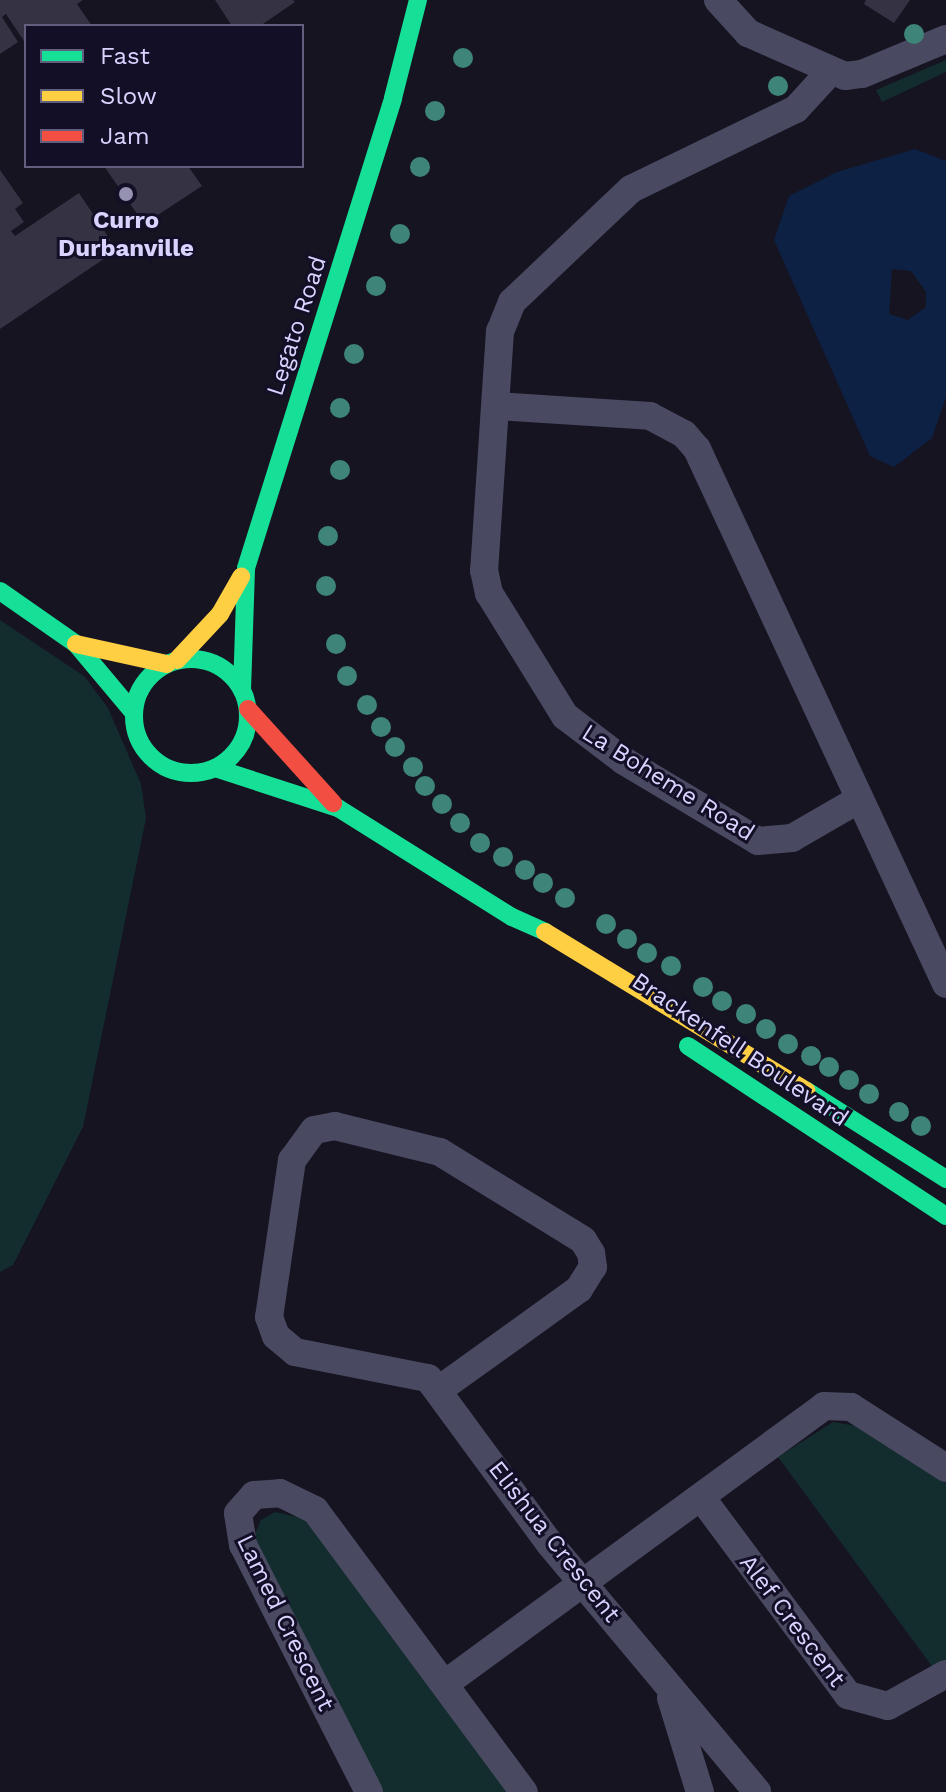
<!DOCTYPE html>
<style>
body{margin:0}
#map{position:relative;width:946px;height:1792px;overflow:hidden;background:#161421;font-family:"Work Sans",sans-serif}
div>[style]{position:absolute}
.green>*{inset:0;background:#132c2d}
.water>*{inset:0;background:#0d2144}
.building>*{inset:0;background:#343243}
.street>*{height:28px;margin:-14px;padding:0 14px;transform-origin:14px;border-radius:14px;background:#4a4962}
.fast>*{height:18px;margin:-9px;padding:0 9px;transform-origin:9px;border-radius:9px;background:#16e098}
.fast>.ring{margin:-9px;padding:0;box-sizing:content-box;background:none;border:18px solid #16e098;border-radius:50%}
.slow>*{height:18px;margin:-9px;padding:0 9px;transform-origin:9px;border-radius:9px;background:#ffcf43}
.jam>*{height:18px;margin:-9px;padding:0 9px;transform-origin:9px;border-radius:9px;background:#f24e42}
.trees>*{width:20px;height:20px;margin:-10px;border-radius:50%;background:#3e8478}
.dots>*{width:22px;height:22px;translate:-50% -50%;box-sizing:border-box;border:4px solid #130f26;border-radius:50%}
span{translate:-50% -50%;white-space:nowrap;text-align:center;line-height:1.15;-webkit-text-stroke:6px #130f26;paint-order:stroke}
.poi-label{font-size:24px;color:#d9d4ff;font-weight:700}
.street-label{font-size:24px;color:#d9d4ff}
.legend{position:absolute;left:24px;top:24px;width:280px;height:144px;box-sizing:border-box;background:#130f26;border:2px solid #625e7d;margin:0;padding:10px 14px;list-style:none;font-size:24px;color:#d9d4ff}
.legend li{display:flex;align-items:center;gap:16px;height:40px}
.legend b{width:40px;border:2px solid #625e7d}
</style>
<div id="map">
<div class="green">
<i style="clip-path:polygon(946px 60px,946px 72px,882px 102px,876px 90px)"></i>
<i style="clip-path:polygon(0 620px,84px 676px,108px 708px,141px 784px,146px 818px,83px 1127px,13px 1265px,0 1272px)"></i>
<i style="clip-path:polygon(833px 1422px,856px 1426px,946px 1483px,946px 1663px,934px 1669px,778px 1457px)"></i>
<i style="clip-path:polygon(275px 1512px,308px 1519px,511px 1792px,382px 1792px,254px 1536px,261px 1520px)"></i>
</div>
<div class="water">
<i style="clip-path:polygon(evenodd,915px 149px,946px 161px,946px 397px,932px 438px,894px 467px,870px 456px,774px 240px,789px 196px,837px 172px,915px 149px,892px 269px,911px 271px,926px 292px,926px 307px,908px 320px,889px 314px,892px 269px)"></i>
</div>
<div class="building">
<i style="clip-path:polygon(0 0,83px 0,77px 4px,92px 26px,26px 26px,26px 44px,6px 14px,2px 17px,18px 42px,0 54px)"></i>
<i style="clip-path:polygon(215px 0,293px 0,295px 2px,260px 26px,232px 26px)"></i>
<i style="clip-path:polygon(866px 0,910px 0,894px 23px,864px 4px)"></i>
<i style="clip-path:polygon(104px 166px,188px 166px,202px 186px,144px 224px)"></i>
<i style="clip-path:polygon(0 170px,23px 203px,15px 209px,24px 222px,11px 231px,15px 236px,79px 193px,117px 250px,0 329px)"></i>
</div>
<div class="street">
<i style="left:718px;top:0;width:45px;rotate:47.7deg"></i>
<i style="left:748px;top:33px;width:106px;rotate:23.9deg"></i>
<i style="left:845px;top:76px;width:17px;rotate:-7deg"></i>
<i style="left:862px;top:74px;width:91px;rotate:-22.6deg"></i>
<i style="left:829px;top:73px;width:49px;rotate:132.5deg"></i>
<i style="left:796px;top:109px;width:183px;rotate:154.1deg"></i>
<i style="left:631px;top:189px;width:164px;rotate:136.5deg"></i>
<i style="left:512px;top:302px;width:31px;rotate:112deg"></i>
<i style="left:500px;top:331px;width:240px;rotate:93.8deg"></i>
<i style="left:484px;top:570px;width:24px;rotate:78deg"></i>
<i style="left:489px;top:593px;width:145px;rotate:58.3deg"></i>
<i style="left:565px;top:716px;width:74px;rotate:37.3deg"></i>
<i style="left:624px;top:761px;width:156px;rotate:30.8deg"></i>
<i style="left:758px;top:841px;width:34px;rotate:-5deg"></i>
<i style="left:792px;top:838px;width:74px;rotate:-30deg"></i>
<i style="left:497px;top:406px;width:153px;rotate:3.7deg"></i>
<i style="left:650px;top:416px;width:38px;rotate:28deg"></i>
<i style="left:684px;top:434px;width:20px;rotate:49deg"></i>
<i style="left:697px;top:449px;width:590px;rotate:65.04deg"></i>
<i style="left:440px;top:1389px;width:171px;rotate:-35.7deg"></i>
<i style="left:579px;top:1289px;width:26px;rotate:-58deg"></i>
<i style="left:593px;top:1267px;width:14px;rotate:-98deg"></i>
<i style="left:591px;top:1253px;width:15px;rotate:-122deg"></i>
<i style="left:583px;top:1240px;width:168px;rotate:-148.4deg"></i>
<i style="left:440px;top:1152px;width:108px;rotate:-166.1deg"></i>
<i style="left:335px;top:1126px;width:21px;rotate:169deg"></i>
<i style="left:314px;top:1130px;width:37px;rotate:126deg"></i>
<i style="left:292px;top:1160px;width:159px;rotate:98.3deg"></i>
<i style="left:269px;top:1317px;width:20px;rotate:70deg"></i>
<i style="left:276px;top:1336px;width:25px;rotate:40deg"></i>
<i style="left:295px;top:1352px;width:136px;rotate:11.1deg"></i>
<i style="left:428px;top:1378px;width:206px;rotate:53.7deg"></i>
<i style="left:550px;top:1544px;width:323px;rotate:50.1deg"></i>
<i style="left:701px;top:1497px;width:247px;rotate:53.4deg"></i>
<i style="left:848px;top:1695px;width:41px;rotate:15.4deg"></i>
<i style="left:888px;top:1706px;width:66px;rotate:-28.9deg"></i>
<i style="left:446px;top:1683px;width:469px;rotate:-36.2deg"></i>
<i style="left:824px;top:1406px;width:27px;rotate:2deg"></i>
<i style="left:851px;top:1407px;width:113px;rotate:32.7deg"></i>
<i style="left:671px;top:1698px;width:98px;rotate:72.9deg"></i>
<i style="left:369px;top:1792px;width:277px;rotate:-117deg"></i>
<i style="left:243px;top:1545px;width:32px;rotate:-99deg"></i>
<i style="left:238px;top:1513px;width:24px;rotate:-48deg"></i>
<i style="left:254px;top:1495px;width:26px;rotate:-4deg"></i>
<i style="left:280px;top:1493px;width:39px;rotate:26deg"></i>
<i style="left:315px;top:1510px;width:351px;rotate:53.5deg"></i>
</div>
<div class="fast">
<i style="left:0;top:591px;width:93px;rotate:34.9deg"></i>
<i style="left:76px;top:644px;width:90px;rotate:50deg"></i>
<i class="ring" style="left:134px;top:659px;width:96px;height:96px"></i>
<i style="left:242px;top:690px;width:122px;rotate:-88.1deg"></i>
<i style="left:246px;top:568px;width:492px;rotate:-72.6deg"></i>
<i style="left:393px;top:98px;width:101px;rotate:-75.7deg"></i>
<i style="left:215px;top:768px;width:129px;rotate:18deg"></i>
<i style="left:338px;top:808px;width:205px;rotate:32.1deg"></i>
<i style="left:512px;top:917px;width:36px;rotate:24deg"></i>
<i style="left:688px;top:1046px;width:309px;rotate:33.4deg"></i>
<i style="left:807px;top:1091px;width:165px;rotate:32.3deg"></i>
</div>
<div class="slow">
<i style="left:76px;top:644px;width:93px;rotate:12.4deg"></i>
<i style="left:177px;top:660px;width:63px;rotate:-46.9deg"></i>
<i style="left:220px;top:614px;width:43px;rotate:-60.4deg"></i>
<i style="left:545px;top:932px;width:306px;rotate:31.3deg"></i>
</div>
<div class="jam">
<i style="left:248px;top:709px;width:127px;rotate:47.9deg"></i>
</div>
<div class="trees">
<i style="left:914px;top:34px"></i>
<i style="left:463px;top:58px"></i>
<i style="left:778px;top:86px"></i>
<i style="left:435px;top:111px"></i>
<i style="left:420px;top:167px"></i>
<i style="left:400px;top:234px"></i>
<i style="left:376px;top:286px"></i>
<i style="left:354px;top:354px"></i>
<i style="left:340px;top:408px"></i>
<i style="left:340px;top:470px"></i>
<i style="left:328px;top:536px"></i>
<i style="left:326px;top:586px"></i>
<i style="left:336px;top:644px"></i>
<i style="left:347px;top:676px"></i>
<i style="left:367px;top:705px"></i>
<i style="left:381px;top:727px"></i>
<i style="left:395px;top:747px"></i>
<i style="left:413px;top:767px"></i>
<i style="left:425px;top:786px"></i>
<i style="left:442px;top:804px"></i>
<i style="left:460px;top:823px"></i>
<i style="left:480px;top:843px"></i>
<i style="left:503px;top:857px"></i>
<i style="left:525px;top:870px"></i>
<i style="left:543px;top:883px"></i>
<i style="left:565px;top:898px"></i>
<i style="left:606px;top:924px"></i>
<i style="left:627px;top:939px"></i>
<i style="left:647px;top:953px"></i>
<i style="left:671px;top:966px"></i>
<i style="left:703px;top:987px"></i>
<i style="left:722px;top:1001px"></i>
<i style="left:746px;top:1014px"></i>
<i style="left:766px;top:1029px"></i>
<i style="left:788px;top:1044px"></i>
<i style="left:811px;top:1056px"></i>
<i style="left:829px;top:1067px"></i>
<i style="left:849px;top:1080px"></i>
<i style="left:869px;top:1094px"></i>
<i style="left:899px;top:1112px"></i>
<i style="left:921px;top:1126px"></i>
</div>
<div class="dots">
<i style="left:126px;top:194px;background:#9591b1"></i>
</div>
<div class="poi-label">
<span style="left:126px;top:235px">Curro<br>Durbanville</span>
</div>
<div class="street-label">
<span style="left:297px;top:326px;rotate:-72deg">Legato Road</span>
<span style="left:668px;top:783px;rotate:32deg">La Boheme Road</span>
<span style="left:740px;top:1050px;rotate:34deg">Brackenfell Boulevard</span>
<span style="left:554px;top:1542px;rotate:52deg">Elishua Crescent</span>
<span style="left:792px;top:1621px;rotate:53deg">Alef Crescent</span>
<span style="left:285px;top:1623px;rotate:64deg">Lamed Crescent</span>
</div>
<ul class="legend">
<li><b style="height:10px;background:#16e098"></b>Fast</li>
<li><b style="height:10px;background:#ffcf43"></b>Slow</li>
<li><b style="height:10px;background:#f24e42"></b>Jam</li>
</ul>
</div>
